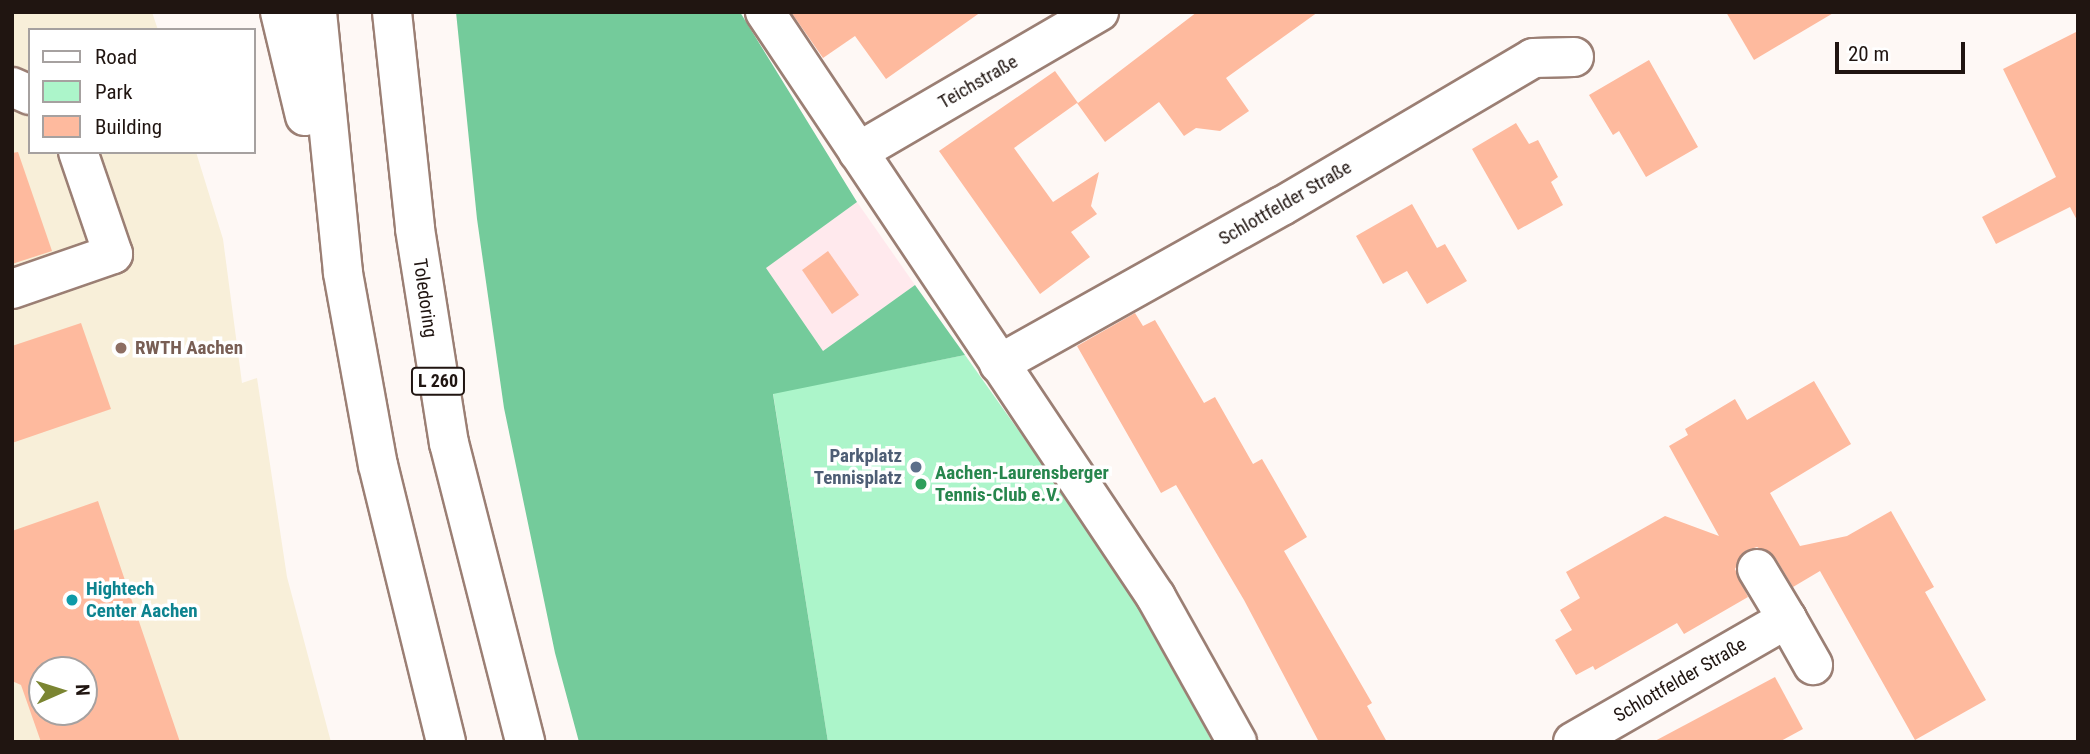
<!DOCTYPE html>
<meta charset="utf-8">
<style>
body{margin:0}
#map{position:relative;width:2090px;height:754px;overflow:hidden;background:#fef8f5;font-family:"Roboto Condensed",sans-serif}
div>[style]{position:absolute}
.commercial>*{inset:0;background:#f8efd9}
.industrial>*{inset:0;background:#ffe9ed}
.green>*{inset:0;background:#acf5ca}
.forest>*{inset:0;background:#74cb9b}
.building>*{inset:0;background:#feba9e}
.roads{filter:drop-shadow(2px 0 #9b7f74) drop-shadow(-2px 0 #9b7f74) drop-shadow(0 2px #9b7f74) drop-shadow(0 -2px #9b7f74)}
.minor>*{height:38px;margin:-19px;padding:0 19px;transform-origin:19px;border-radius:19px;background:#fff}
.highway>*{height:38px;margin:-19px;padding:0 19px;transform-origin:19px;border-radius:19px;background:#fff}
.dots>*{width:19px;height:19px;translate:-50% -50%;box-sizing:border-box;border:4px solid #fff;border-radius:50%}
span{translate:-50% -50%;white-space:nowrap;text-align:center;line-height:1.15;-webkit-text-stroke:7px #fff;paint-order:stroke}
.shield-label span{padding:2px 5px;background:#fff;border:2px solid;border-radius:5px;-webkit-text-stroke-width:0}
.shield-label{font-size:18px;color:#201511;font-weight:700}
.street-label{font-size:19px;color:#201511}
.education-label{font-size:19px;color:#785e54;font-weight:700}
.left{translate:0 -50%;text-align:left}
.service-label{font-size:19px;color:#4e5e75;font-weight:700}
.right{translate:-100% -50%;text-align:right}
.leisure-label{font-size:19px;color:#27864d;font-weight:700}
.culture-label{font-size:19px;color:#0d838f;font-weight:700}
.frame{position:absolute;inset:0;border:14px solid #201511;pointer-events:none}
.legend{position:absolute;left:28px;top:28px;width:228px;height:126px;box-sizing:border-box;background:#fff;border:2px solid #a6a1a0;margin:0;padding:9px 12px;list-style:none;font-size:21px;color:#201511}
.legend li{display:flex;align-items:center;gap:14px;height:35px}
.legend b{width:35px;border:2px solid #a6a1a0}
.north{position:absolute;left:28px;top:656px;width:70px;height:70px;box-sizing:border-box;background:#fff;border:2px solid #a6a1a0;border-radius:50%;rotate:87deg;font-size:19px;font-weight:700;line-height:28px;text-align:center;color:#201511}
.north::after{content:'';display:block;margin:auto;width:24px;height:32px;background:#7b8532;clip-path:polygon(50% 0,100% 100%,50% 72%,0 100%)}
.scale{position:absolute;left:1835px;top:42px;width:130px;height:32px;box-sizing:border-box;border:4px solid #201511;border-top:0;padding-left:9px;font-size:21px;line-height:24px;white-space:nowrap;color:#201511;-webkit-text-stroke:5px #fff;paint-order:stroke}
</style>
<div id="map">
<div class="commercial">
<i style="clip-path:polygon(evenodd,12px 12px,152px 12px,158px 30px,30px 30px,30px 152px,196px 152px,223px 239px,242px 383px,257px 378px,287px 577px,331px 742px,12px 742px,12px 12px,42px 670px,84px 670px,84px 712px,42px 712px,42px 670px)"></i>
</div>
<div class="industrial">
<i style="clip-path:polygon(857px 202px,915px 285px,823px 351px,765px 268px)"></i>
</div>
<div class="green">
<i style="clip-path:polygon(965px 355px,1141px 603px,1212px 742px,828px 742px,773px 393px)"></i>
</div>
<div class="forest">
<i style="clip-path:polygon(456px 12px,740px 12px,857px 202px,766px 268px,823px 351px,915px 285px,965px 355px,773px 394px,828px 742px,579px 742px,555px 653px,504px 408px,477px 219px)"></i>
</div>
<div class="building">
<i style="clip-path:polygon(791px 12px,981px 12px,886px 79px,855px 36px,823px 58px)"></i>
<i style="clip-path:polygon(1197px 12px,1318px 12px,1226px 78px,1249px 111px,1220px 131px,1196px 128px,1184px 136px,1159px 102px,1105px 142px,1077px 103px,1014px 148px,1053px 202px,1099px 172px,1091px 206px,1097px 214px,1071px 232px,1090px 257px,1040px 294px,939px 151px,1055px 71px,1078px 103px)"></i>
<i style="clip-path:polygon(1726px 12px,1835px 12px,1754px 60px)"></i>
<i style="clip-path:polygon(2078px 31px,2078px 222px,2070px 207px,1996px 244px,1982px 217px,2056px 177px,2003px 69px)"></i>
<i style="clip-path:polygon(1649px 60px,1698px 147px,1646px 177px,1619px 131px,1613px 135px,1589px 95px)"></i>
<i style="clip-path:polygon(1516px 123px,1529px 144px,1538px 140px,1558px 177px,1551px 182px,1563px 205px,1518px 230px,1472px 149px)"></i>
<i style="clip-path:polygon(18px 152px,52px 251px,12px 264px,12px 153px)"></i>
<i style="clip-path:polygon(1412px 204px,1437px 248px,1445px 244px,1467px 281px,1427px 304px,1407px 271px,1383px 284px,1356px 236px)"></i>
<i style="clip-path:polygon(828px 251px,859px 295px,832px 314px,802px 270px)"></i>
<i style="clip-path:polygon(1135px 313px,1143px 326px,1155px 320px,1204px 403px,1215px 397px,1253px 464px,1262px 459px,1307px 537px,1284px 551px,1372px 703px,1367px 706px,1387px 742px,1319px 742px,1244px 600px,1176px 485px,1161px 493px,1077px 346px)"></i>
<i style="clip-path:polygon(81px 323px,111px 409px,12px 443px,12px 346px)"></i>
<i style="clip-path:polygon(1814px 381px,1851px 444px,1770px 493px,1800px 546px,1847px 536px,1891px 511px,1934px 587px,1925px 592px,1986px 700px,1915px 740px,1820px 571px,1793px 587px,1775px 557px,1757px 547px,1745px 551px,1735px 569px,1748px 597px,1684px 634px,1677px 623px,1595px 670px,1593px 666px,1576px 675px,1555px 640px,1572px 630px,1560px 610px,1580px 598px,1566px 572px,1665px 516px,1719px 536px,1669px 446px,1688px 435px,1685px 429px,1735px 399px,1747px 420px)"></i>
<i style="clip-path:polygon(evenodd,98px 501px,180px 742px,41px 742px,21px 685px,12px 681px,12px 531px,98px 501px,42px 670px,84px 670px,84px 712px,42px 712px,42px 670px)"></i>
<i style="clip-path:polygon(1775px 677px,1803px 729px,1779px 742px,1653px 742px)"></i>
</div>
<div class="roads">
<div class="minor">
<i style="left:765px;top:12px;width:704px;rotate:56.24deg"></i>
<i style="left:1156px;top:597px;width:166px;rotate:60.8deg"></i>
<i style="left:12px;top:87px;width:20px;rotate:24deg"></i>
<i style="left:858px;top:152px;width:279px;rotate:-30.2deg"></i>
<i style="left:12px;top:289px;width:107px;rotate:-19.1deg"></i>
<i style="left:113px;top:254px;width:108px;rotate:-108.9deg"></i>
<i style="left:999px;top:364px;width:324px;rotate:-29.2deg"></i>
<i style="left:1282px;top:206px;width:291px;rotate:-30.5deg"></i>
<i style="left:1533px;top:58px;width:41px;rotate:-1.4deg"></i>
<i style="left:1757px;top:569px;width:58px;rotate:59deg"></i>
<i style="left:1573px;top:742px;width:247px;rotate:-29.9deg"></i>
<i style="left:1787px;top:619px;width:53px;rotate:60.5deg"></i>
</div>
<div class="highway">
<i style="left:280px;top:12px;width:107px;rotate:76.5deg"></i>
<i style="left:317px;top:12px;width:262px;rotate:84.3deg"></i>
<i style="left:343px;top:273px;width:195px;rotate:79.7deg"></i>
<i style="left:378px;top:465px;width:285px;rotate:76.2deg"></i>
<i style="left:392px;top:12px;width:218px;rotate:83.9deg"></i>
<i style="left:415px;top:229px;width:217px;rotate:81deg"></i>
<i style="left:449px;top:443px;width:309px;rotate:75.7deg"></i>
</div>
</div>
<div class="dots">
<i style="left:121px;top:348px;background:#8d6e63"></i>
<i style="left:916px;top:467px;background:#5c6f8a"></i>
<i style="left:921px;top:484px;background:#2e9e5b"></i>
<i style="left:72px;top:600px;background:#0f9aa8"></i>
</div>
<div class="shield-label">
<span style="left:438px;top:381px">L 260</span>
</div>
<div class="street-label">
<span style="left:978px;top:82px;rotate:-30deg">Teichstraße</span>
<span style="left:1285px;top:203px;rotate:-30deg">Schlottfelder Straße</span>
<span style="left:425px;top:298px;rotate:82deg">Toledoring</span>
<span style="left:1680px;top:680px;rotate:-30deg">Schlottfelder Straße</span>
</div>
<div class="education-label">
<span class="left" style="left:135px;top:348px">RWTH Aachen</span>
</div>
<div class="service-label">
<span class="right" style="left:902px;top:467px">Parkplatz<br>Tennisplatz</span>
</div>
<div class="leisure-label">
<span class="left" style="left:935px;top:484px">Aachen-Laurensberger<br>Tennis-Club e.V.</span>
</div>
<div class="culture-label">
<span class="left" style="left:86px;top:600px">Hightech<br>Center Aachen</span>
</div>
<div class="frame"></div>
<ul class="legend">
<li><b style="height:9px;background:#fff"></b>Road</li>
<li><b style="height:19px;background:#acf5ca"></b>Park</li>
<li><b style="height:19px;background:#feba9e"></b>Building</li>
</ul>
<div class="north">N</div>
<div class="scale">20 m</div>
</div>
